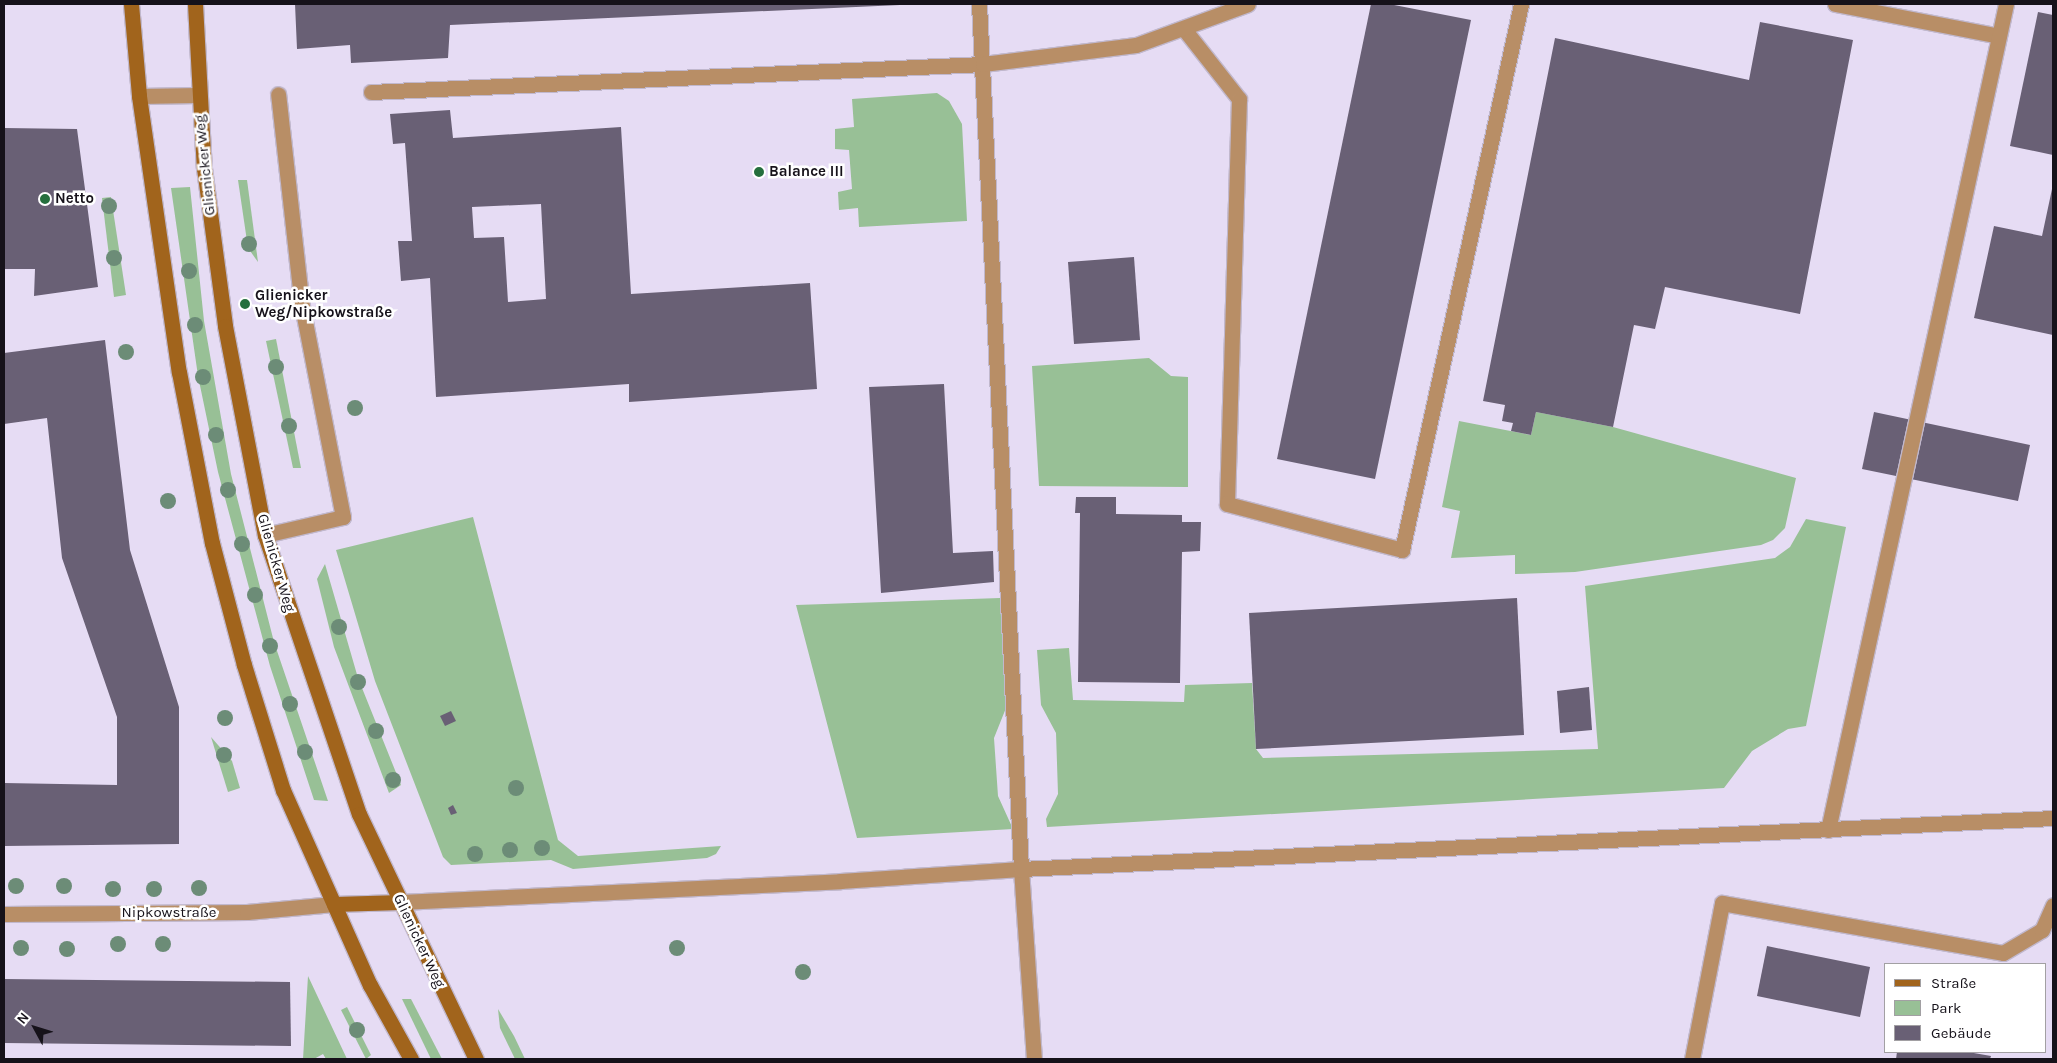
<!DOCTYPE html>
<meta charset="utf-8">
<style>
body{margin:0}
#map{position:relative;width:2057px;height:1063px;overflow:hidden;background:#e6dcf4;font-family:Karla,sans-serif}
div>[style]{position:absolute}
.green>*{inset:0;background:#98c096}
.building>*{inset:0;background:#696075}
.roads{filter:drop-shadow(1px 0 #c1b8cd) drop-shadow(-1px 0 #c1b8cd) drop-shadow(0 1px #c1b8cd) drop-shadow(0 -1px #c1b8cd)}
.lane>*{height:15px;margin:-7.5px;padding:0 7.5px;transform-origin:7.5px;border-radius:7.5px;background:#b88e66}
.street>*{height:15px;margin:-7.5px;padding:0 7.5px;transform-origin:7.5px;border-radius:7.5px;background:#b88e66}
.secondary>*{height:15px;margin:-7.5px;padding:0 7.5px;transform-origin:7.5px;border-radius:7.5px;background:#a1641c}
.trees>*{width:16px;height:16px;margin:-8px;border-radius:50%;background:#6c8c77}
.dots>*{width:14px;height:14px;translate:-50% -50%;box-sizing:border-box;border:2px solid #fff;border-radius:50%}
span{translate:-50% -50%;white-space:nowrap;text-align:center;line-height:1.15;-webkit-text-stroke:5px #fff;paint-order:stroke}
.street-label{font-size:15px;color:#16121a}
.poi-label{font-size:15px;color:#16121a;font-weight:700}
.left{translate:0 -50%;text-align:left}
.frame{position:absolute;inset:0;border:5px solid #16121a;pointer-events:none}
.legend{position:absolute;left:1884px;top:963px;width:162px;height:90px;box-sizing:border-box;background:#fff;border:1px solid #a2a0a3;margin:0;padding:6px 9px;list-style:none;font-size:15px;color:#16121a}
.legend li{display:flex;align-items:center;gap:10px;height:25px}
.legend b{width:25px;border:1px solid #a2a0a3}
.north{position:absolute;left:10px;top:1003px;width:50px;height:50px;-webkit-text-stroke:4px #fff;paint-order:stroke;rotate:309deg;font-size:14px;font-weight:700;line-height:20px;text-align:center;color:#16121a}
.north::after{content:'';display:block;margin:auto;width:18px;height:22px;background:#16121a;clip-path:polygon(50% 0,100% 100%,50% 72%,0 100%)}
</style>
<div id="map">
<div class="green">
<i style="clip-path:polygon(937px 93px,949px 101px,962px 124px,967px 221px,859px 227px,858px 208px,839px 210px,838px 192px,852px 189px,849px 150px,835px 149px,835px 129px,854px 127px,852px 99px)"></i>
<i style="clip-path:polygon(238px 180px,247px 180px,258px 262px,248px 248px)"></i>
<i style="clip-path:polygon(190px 187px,204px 321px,231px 474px,274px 642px,328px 801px,314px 800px,270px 666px,218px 472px,198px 376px,171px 188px)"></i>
<i style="clip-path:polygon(111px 197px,126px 295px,114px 297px,102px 198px)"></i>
<i style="clip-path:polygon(276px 339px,301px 468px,293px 468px,266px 341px)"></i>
<i style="clip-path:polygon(1149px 358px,1171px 376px,1188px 377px,1188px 487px,1039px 486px,1032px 366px)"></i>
<i style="clip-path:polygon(1536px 412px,1613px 427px,1796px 478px,1785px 528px,1773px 540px,1761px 545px,1575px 572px,1515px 574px,1515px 555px,1451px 558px,1460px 511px,1442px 507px,1459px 421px,1531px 435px)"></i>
<i style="clip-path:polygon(473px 517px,558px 840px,578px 856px,721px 846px,716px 854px,707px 858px,573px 869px,551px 860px,451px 865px,443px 857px,375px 681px,336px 550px)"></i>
<i style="clip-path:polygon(1806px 519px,1846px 527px,1806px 726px,1788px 729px,1752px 751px,1724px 788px,1047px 827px,1046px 819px,1058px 794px,1056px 733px,1041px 705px,1037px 650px,1069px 648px,1073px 700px,1184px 702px,1185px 685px,1252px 683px,1256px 749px,1263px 758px,1598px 749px,1585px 586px,1775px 558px,1790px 547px)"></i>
<i style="clip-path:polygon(325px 564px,358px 678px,401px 785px,389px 793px,334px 647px,317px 579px)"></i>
<i style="clip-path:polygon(1000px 598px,1006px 708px,994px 738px,998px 796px,1013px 829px,857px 838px,796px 605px)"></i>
<i style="clip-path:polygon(211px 737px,232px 761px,240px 788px,228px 792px)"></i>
<i style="clip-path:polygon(308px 976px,347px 1059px,326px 1059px,323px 1054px,314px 1059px,303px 1059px)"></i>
<i style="clip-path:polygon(402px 999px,411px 999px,442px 1059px,431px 1059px)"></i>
<i style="clip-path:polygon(347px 1007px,371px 1055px,366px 1059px,341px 1010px)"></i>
<i style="clip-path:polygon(498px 1009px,514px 1036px,525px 1059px,515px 1059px,500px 1028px)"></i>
</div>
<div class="building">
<i style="clip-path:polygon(295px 4px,900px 4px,900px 5px,450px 25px,448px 58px,351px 63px,350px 45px,297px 49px)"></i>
<i style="clip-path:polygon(1371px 4px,1389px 4px,1471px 20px,1375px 479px,1277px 459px)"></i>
<i style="clip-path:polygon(2038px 12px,2053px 15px,2053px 155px,2010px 146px)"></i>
<i style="clip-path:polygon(1760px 22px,1853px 40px,1800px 314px,1665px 287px,1655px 329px,1634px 325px,1613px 427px,1536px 412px,1531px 435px,1511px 431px,1513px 423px,1502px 421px,1505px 405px,1483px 401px,1555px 38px,1749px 80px)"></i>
<i style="clip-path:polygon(evenodd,450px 110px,453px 138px,621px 127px,631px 294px,810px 283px,817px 389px,629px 402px,629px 384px,436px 397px,430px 278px,401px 281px,398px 241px,412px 241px,405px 143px,393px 144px,390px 114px,450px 110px,541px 204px,546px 299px,508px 302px,504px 237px,474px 238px,472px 207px,541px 204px)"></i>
<i style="clip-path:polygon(4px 128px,77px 129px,98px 287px,34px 296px,35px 269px,4px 269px)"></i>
<i style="clip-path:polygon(2052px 189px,2053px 335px,1974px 318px,1994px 226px,2042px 236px)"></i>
<i style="clip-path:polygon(1134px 257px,1140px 340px,1074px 344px,1068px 262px)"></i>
<i style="clip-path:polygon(105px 340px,130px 550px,179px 707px,179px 844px,4px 846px,4px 783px,117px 785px,117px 717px,62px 558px,47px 418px,4px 424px,4px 353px)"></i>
<i style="clip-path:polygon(944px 384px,953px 553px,993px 551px,994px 582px,881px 593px,869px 387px)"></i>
<i style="clip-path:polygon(1874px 412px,2030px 445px,2018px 501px,1862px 469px)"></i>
<i style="clip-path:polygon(1076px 497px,1116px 497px,1116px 514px,1182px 515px,1182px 522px,1201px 522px,1200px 551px,1182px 552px,1180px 683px,1078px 682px,1080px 513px,1075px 513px)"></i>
<i style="clip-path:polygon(1517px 598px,1524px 735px,1256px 749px,1249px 613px)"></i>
<i style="clip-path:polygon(1589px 687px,1592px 730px,1560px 733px,1557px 691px)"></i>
<i style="clip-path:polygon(451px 711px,456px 721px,445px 726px,440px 716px)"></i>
<i style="clip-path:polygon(453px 805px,457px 813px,451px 815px,448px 808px)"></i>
<i style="clip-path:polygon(1767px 946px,1870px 967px,1860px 1017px,1757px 996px)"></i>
<i style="clip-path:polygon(4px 979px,290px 982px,291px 1046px,4px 1043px)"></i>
<i style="clip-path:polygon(1897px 1052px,1968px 1052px,1991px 1056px,1990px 1059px,1896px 1059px)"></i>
</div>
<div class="roads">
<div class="lane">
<i style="left:979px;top:4px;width:866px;rotate:87.22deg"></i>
<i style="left:1021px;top:869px;width:190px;rotate:86.1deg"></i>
<i style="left:1835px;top:4px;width:167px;rotate:11deg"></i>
<i style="left:1184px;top:29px;width:89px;rotate:51.8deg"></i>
<i style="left:1239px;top:99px;width:405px;rotate:91.7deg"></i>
<i style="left:1227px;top:504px;width:181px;rotate:14.7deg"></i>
<i style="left:1402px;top:550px;width:559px;rotate:-77.7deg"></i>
<i style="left:371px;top:92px;width:613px;rotate:-2.62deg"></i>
<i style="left:983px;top:64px;width:154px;rotate:-7.1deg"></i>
<i style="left:1136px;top:45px;width:119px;rotate:-20.1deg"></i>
<i style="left:139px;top:96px;width:59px;rotate:-1deg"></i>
<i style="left:265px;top:535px;width:80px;rotate:-13deg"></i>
<i style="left:343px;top:517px;width:214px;rotate:-101deg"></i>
<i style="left:302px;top:307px;width:214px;rotate:-96.4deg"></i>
<i style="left:1828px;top:830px;width:845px;rotate:-77.84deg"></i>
<i style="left:840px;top:881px;width:181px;rotate:-3.8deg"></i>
<i style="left:1021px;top:869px;width:1033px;rotate:-2.83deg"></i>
<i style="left:1692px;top:1059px;width:159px;rotate:-79.1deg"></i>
<i style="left:1722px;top:903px;width:285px;rotate:10.1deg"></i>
<i style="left:2003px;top:953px;width:45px;rotate:-30.5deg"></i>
<i style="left:2042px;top:930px;width:27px;rotate:-66deg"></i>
</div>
<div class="street">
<i style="left:401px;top:902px;width:440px;rotate:-2.7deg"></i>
<i style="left:4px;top:914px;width:243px;rotate:-0.5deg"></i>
<i style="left:247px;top:912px;width:87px;rotate:-5.3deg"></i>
</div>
<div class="secondary">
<i style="left:131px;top:4px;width:92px;rotate:85deg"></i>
<i style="left:139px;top:96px;width:279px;rotate:81.8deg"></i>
<i style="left:179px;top:372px;width:174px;rotate:79.1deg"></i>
<i style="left:212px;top:543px;width:126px;rotate:75.3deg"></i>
<i style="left:244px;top:665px;width:131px;rotate:72.7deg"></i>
<i style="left:283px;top:790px;width:214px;rotate:66deg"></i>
<i style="left:370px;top:985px;width:85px;rotate:61deg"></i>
<i style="left:195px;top:4px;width:164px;rotate:86.9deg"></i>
<i style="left:204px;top:168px;width:159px;rotate:82.4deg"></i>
<i style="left:225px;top:326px;width:213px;rotate:79.2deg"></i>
<i style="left:265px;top:535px;width:294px;rotate:71.4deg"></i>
<i style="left:359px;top:814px;width:272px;rotate:64.5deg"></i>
<i style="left:334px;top:904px;width:67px;rotate:-1.7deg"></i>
</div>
</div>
<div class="trees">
<i style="left:109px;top:206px"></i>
<i style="left:249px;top:244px"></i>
<i style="left:114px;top:258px"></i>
<i style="left:189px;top:271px"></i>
<i style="left:195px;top:325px"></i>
<i style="left:126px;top:352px"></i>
<i style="left:276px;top:367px"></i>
<i style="left:203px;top:377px"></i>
<i style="left:355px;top:408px"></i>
<i style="left:289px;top:426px"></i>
<i style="left:216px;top:435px"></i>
<i style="left:228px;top:490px"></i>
<i style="left:168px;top:501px"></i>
<i style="left:242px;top:544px"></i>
<i style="left:255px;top:595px"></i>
<i style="left:339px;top:627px"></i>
<i style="left:270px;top:646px"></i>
<i style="left:358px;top:682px"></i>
<i style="left:290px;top:704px"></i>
<i style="left:225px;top:718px"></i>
<i style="left:376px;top:731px"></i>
<i style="left:305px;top:752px"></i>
<i style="left:224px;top:755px"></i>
<i style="left:393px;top:780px"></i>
<i style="left:516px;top:788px"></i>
<i style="left:542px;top:848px"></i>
<i style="left:510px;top:850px"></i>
<i style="left:475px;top:854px"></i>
<i style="left:16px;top:886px"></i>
<i style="left:64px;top:886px"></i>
<i style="left:199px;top:888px"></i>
<i style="left:113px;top:889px"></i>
<i style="left:154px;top:889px"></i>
<i style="left:118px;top:944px"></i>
<i style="left:163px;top:944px"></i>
<i style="left:21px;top:948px"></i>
<i style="left:677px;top:948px"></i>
<i style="left:67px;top:949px"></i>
<i style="left:803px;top:972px"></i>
<i style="left:357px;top:1030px"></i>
</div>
<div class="dots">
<i style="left:759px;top:172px;background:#256f3d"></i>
<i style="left:45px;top:199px;background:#256f3d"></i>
<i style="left:245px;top:304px;background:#256f3d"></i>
</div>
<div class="street-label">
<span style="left:205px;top:165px;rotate:-96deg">Glienicker Weg</span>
<span style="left:276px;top:563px;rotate:74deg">Glienicker Weg</span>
<span style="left:169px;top:913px">Nipkowstraße</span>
<span style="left:419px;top:941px;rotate:65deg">Glienicker Weg</span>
</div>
<div class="poi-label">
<span class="left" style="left:769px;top:172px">Balance III</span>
<span class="left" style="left:55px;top:199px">Netto</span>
<span class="left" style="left:255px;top:304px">Glienicker<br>Weg/Nipkowstraße</span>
</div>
<div class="frame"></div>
<ul class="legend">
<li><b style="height:6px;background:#a1641c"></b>Straße</li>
<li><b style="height:14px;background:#98c096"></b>Park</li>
<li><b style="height:14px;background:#696075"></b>Gebäude</li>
</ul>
<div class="north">N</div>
</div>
